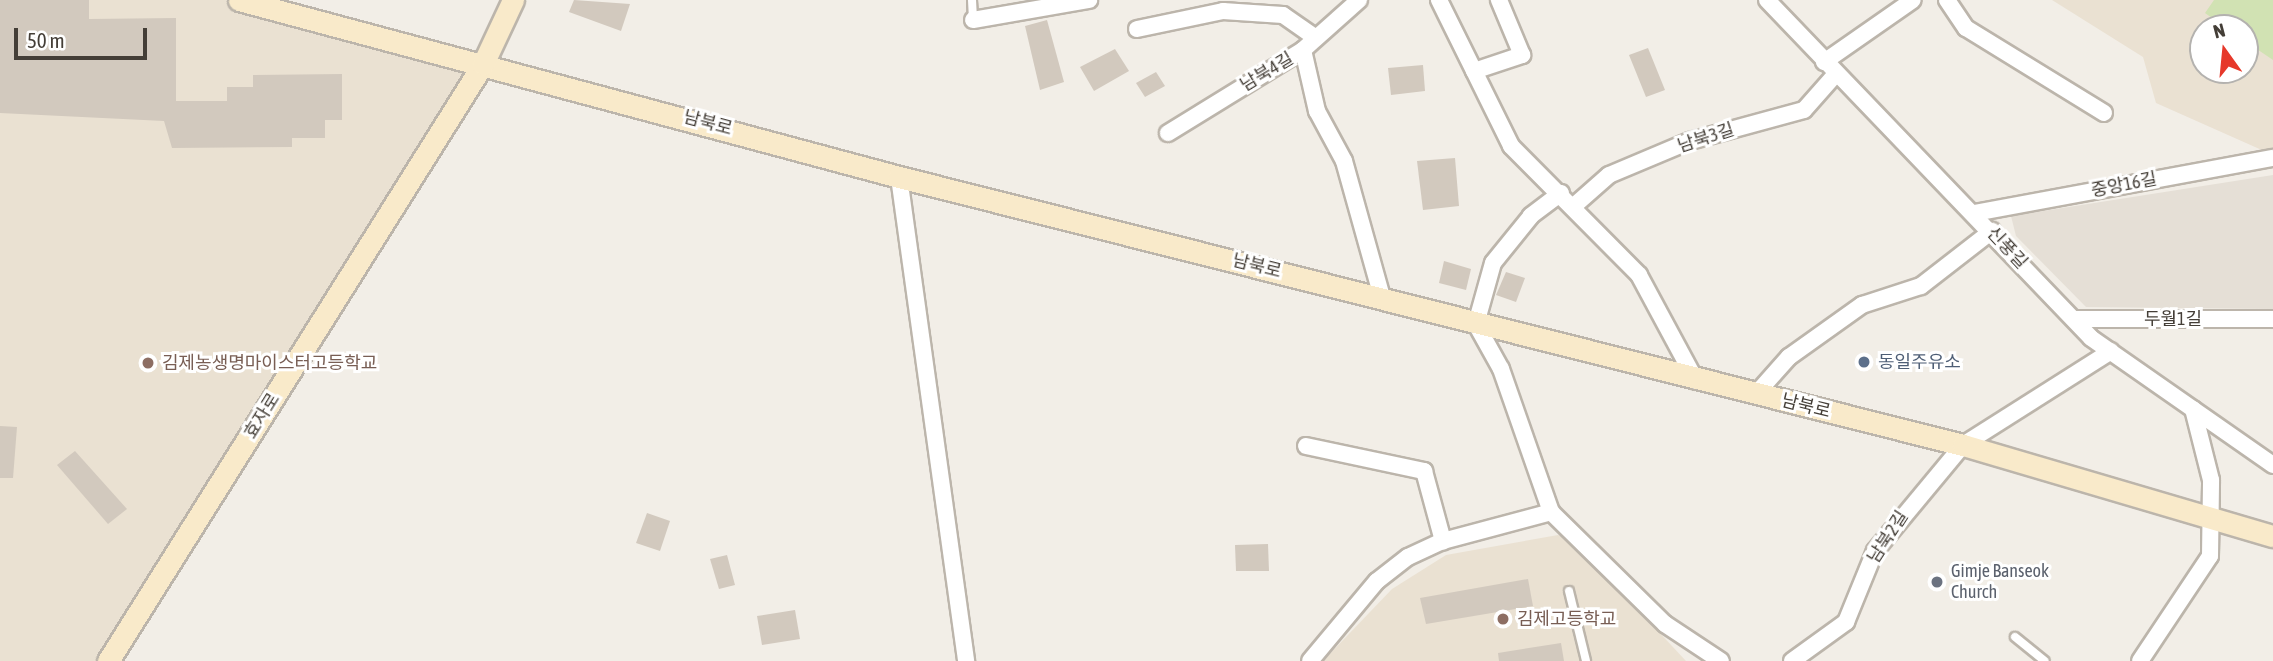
<!DOCTYPE html>
<meta charset="utf-8">
<style>
body{margin:0}
#map{position:relative;width:2273px;height:661px;overflow:hidden;background:#f2eee7;font-family:"Asap Condensed","Noto Sans KR",sans-serif}
div>[style]{position:absolute}
.residential>*{inset:0;background:#e5dfd6}
.education>*{inset:0;background:#eae1d2}
.green>*{inset:0;background:#d1e2b3}
.building>*{inset:0;background:#d2c9be}
.roads{filter:drop-shadow(2px 0 #bcb5ab) drop-shadow(-2px 0 #bcb5ab) drop-shadow(0 2px #bcb5ab) drop-shadow(0 -2px #bcb5ab)}
.lane>*{height:8px;margin:-4px;padding:0 4px;transform-origin:4px;border-radius:4px;background:#fff}
.street>*{height:16px;margin:-8px;padding:0 8px;transform-origin:8px;border-radius:8px;background:#fff}
.secondary>*{height:21px;margin:-10.5px;padding:0 10.5px;transform-origin:10.5px;border-radius:10.5px;background:#f9eaca}
.dots>*{width:19px;height:19px;translate:-50% -50%;box-sizing:border-box;border:4px solid #fff;border-radius:50%}
span{translate:-50% -50%;white-space:nowrap;text-align:center;line-height:1.15;-webkit-text-stroke:6px #fff;paint-order:stroke}
.street-label{font-size:18px;color:#443e37}
.service-label{font-size:18px;color:#4e5e75}
.left{translate:0 -50%;text-align:left}
.education-label{font-size:18px;color:#785e54}
.worship-label{font-size:18px;color:#5b616d}
.north{position:absolute;left:2189px;top:14px;width:70px;height:70px;box-sizing:border-box;background:#fff;border:2px solid #b4b2af;border-radius:50%;rotate:345deg;font-size:19px;font-weight:700;line-height:28px;text-align:center;color:#443e37}
.north::after{content:'';display:block;margin:auto;width:24px;height:32px;background:#e6382a;clip-path:polygon(50% 0,100% 100%,50% 72%,0 100%)}
.scale{position:absolute;left:14px;top:28px;width:133px;height:32px;box-sizing:border-box;border:4px solid #443e37;border-top:0;padding-left:9px;font-size:21px;line-height:24px;white-space:nowrap;color:#443e37;-webkit-text-stroke:5px #fff;paint-order:stroke}
</style>
<div id="map">
<div class="residential">
<i style="clip-path:polygon(2273px 175px,2273px 309px,2086px 307px,2016px 236px,2011px 216px)"></i>
</div>
<div class="education">
<i style="clip-path:polygon(0 0,233px 0,483px 65px,108px 661px,0 661px)"></i>
<i style="clip-path:polygon(evenodd,2052px 0,2273px 0,2273px 148px,2264px 151px,2156px 103px,2143px 57px,2052px 0,2203px 28px,2245px 28px,2245px 70px,2203px 70px,2203px 28px)"></i>
<i style="clip-path:polygon(1558px 535px,1573px 540px,1686px 661px,1323px 661px,1392px 589px,1446px 555px)"></i>
</div>
<div class="green">
<i style="clip-path:polygon(2214px 0,2273px 0,2273px 60px,2245px 41px,2245px 28px,2226px 28px,2205px 13px)"></i>
</div>
<div class="building">
<i style="clip-path:polygon(0 0,89px 0,89px 19px,176px 18px,176px 101px,227px 101px,227px 87px,253px 87px,253px 75px,342px 74px,342px 120px,325px 120px,325px 138px,292px 138px,292px 147px,172px 148px,164px 121px,0 113px)"></i>
<i style="clip-path:polygon(574px 0,630px 4px,621px 31px,569px 12px)"></i>
<i style="clip-path:polygon(1047px 20px,1064px 82px,1040px 90px,1025px 26px)"></i>
<i style="clip-path:polygon(1648px 48px,1665px 90px,1646px 97px,1629px 55px)"></i>
<i style="clip-path:polygon(1115px 49px,1129px 71px,1094px 91px,1080px 67px)"></i>
<i style="clip-path:polygon(1423px 65px,1425px 91px,1391px 95px,1388px 68px)"></i>
<i style="clip-path:polygon(1156px 72px,1165px 86px,1145px 97px,1136px 83px)"></i>
<i style="clip-path:polygon(1455px 158px,1459px 206px,1423px 210px,1417px 161px)"></i>
<i style="clip-path:polygon(1444px 261px,1471px 269px,1466px 290px,1439px 283px)"></i>
<i style="clip-path:polygon(1506px 272px,1525px 278px,1516px 302px,1496px 295px)"></i>
<i style="clip-path:polygon(0 426px,17px 427px,13px 478px,0 478px)"></i>
<i style="clip-path:polygon(75px 451px,127px 509px,108px 524px,57px 465px)"></i>
<i style="clip-path:polygon(647px 513px,670px 521px,660px 551px,636px 543px)"></i>
<i style="clip-path:polygon(1268px 544px,1269px 571px,1236px 571px,1235px 545px)"></i>
<i style="clip-path:polygon(727px 555px,735px 585px,719px 589px,710px 559px)"></i>
<i style="clip-path:polygon(1528px 579px,1533px 606px,1426px 624px,1420px 598px)"></i>
<i style="clip-path:polygon(795px 610px,800px 639px,762px 645px,757px 616px)"></i>
<i style="clip-path:polygon(1561px 643px,1564px 661px,1499px 661px,1498px 653px)"></i>
</div>
<div class="roads">
<div class="lane">
<i style="left:972px;top:0;width:20px;rotate:87deg"></i>
<i style="left:1569px;top:591px;width:72px;rotate:76.3deg"></i>
<i style="left:2015px;top:637px;width:38px;rotate:39deg"></i>
</div>
<div class="street">
<i style="left:1439px;top:0;width:163px;rotate:63.7deg"></i>
<i style="left:1511px;top:146px;width:182px;rotate:45.2deg"></i>
<i style="left:1639px;top:275px;width:120px;rotate:61.7deg"></i>
<i style="left:1767px;top:0;width:468px;rotate:46.2deg"></i>
<i style="left:2091px;top:338px;width:222px;rotate:34.9deg"></i>
<i style="left:1947px;top:0;width:34px;rotate:56deg"></i>
<i style="left:1966px;top:28px;width:162px;rotate:31.6deg"></i>
<i style="left:973px;top:20px;width:118px;rotate:-9.8deg"></i>
<i style="left:1137px;top:29px;width:88px;rotate:-11.8deg"></i>
<i style="left:1223px;top:11px;width:60px;rotate:3.8deg"></i>
<i style="left:1283px;top:15px;width:40px;rotate:34.9deg"></i>
<i style="left:1303px;top:50px;width:63px;rotate:77.1deg"></i>
<i style="left:1317px;top:111px;width:57px;rotate:61.6deg"></i>
<i style="left:1344px;top:161px;width:141px;rotate:74.4deg"></i>
<i style="left:1824px;top:62px;width:108px;rotate:-34.9deg"></i>
<i style="left:1474px;top:71px;width:51px;rotate:-18.4deg"></i>
<i style="left:1522px;top:55px;width:60px;rotate:-112.7deg"></i>
<i style="left:1168px;top:133px;width:158px;rotate:-31.6deg"></i>
<i style="left:1303px;top:50px;width:75px;rotate:-41.8deg"></i>
<i style="left:899px;top:177px;width:489px;rotate:82.1deg"></i>
<i style="left:1561px;top:193px;width:38px;rotate:143deg"></i>
<i style="left:1531px;top:216px;width:60px;rotate:129deg"></i>
<i style="left:1493px;top:263px;width:63px;rotate:105.6deg"></i>
<i style="left:1476px;top:324px;width:51px;rotate:60.9deg"></i>
<i style="left:1501px;top:369px;width:151px;rotate:70.7deg"></i>
<i style="left:1551px;top:512px;width:160px;rotate:44.5deg"></i>
<i style="left:1665px;top:624px;width:67px;rotate:33.5deg"></i>
<i style="left:1575px;top:205px;width:45px;rotate:-41.4deg"></i>
<i style="left:1609px;top:175px;width:88px;rotate:-22.8deg"></i>
<i style="left:1690px;top:141px;width:118px;rotate:-15.2deg"></i>
<i style="left:1804px;top:110px;width:47px;rotate:-48.5deg"></i>
<i style="left:1975px;top:213px;width:303px;rotate:-10.5deg"></i>
<i style="left:2074px;top:319px;width:199px"></i>
<i style="left:1756px;top:394px;width:50px;rotate:-48.3deg"></i>
<i style="left:1789px;top:357px;width:90px;rotate:-35.5deg"></i>
<i style="left:1862px;top:305px;width:62px;rotate:-17.9deg"></i>
<i style="left:1921px;top:286px;width:90px;rotate:-37.8deg"></i>
<i style="left:1306px;top:446px;width:121px;rotate:12deg"></i>
<i style="left:1424px;top:471px;width:73px;rotate:74.8deg"></i>
<i style="left:1310px;top:661px;width:104px;rotate:-50.1deg"></i>
<i style="left:1377px;top:581px;width:39px;rotate:-38deg"></i>
<i style="left:1408px;top:557px;width:38px;rotate:-25deg"></i>
<i style="left:1443px;top:541px;width:112px;rotate:-15deg"></i>
<i style="left:1792px;top:661px;width:67px;rotate:-35.8deg"></i>
<i style="left:1846px;top:622px;width:77px;rotate:-67.8deg"></i>
<i style="left:1875px;top:551px;width:138px;rotate:-50.3deg"></i>
<i style="left:1963px;top:445px;width:175px;rotate:-32.4deg"></i>
<i style="left:2140px;top:661px;width:126px;rotate:-56.3deg"></i>
<i style="left:2210px;top:556px;width:76px;rotate:-89.2deg"></i>
<i style="left:2211px;top:480px;width:73px;rotate:-104.2deg"></i>
</div>
<div class="secondary">
<i style="left:239px;top:0;width:683px;rotate:15.01deg"></i>
<i style="left:899px;top:177px;width:1097px;rotate:14.14deg"></i>
<i style="left:1963px;top:445px;width:323px;rotate:16.4deg"></i>
<i style="left:108px;top:661px;width:705px;rotate:-57.87deg"></i>
<i style="left:483px;top:64px;width:71px;rotate:-64.9deg"></i>
</div>
</div>
<div class="dots">
<i style="left:1864px;top:362px;background:#5c6f8a"></i>
<i style="left:148px;top:363px;background:#8d6e63"></i>
<i style="left:1937px;top:582px;background:#6b7280"></i>
<i style="left:1503px;top:619px;background:#8d6e63"></i>
</div>
<div class="street-label">
<span style="left:1267px;top:72px;rotate:-31deg">남북4길</span>
<span style="left:708px;top:123px;rotate:15deg">남북로</span>
<span style="left:1706px;top:138px;rotate:-18deg">남북3길</span>
<span style="left:2124px;top:185px;rotate:-11deg">중앙16길</span>
<span style="left:2007px;top:248px;rotate:47deg">신풍길</span>
<span style="left:1257px;top:266px;rotate:14deg">남북로</span>
<span style="left:2173px;top:319px">두월1길</span>
<span style="left:1806px;top:406px;rotate:14deg">남북로</span>
<span style="left:262px;top:416px;rotate:-58deg">효자로</span>
<span style="left:1888px;top:537px;rotate:-57deg">남북2길</span>
</div>
<div class="service-label">
<span class="left" style="left:1878px;top:362px">동일주유소</span>
</div>
<div class="education-label">
<span class="left" style="left:162px;top:363px">김제농생명마이스터고등학교</span>
<span class="left" style="left:1517px;top:619px">김제고등학교</span>
</div>
<div class="worship-label">
<span class="left" style="left:1951px;top:582px">Gimje Banseok<br>Church</span>
</div>
<div class="north">N</div>
<div class="scale">50 m</div>
</div>
